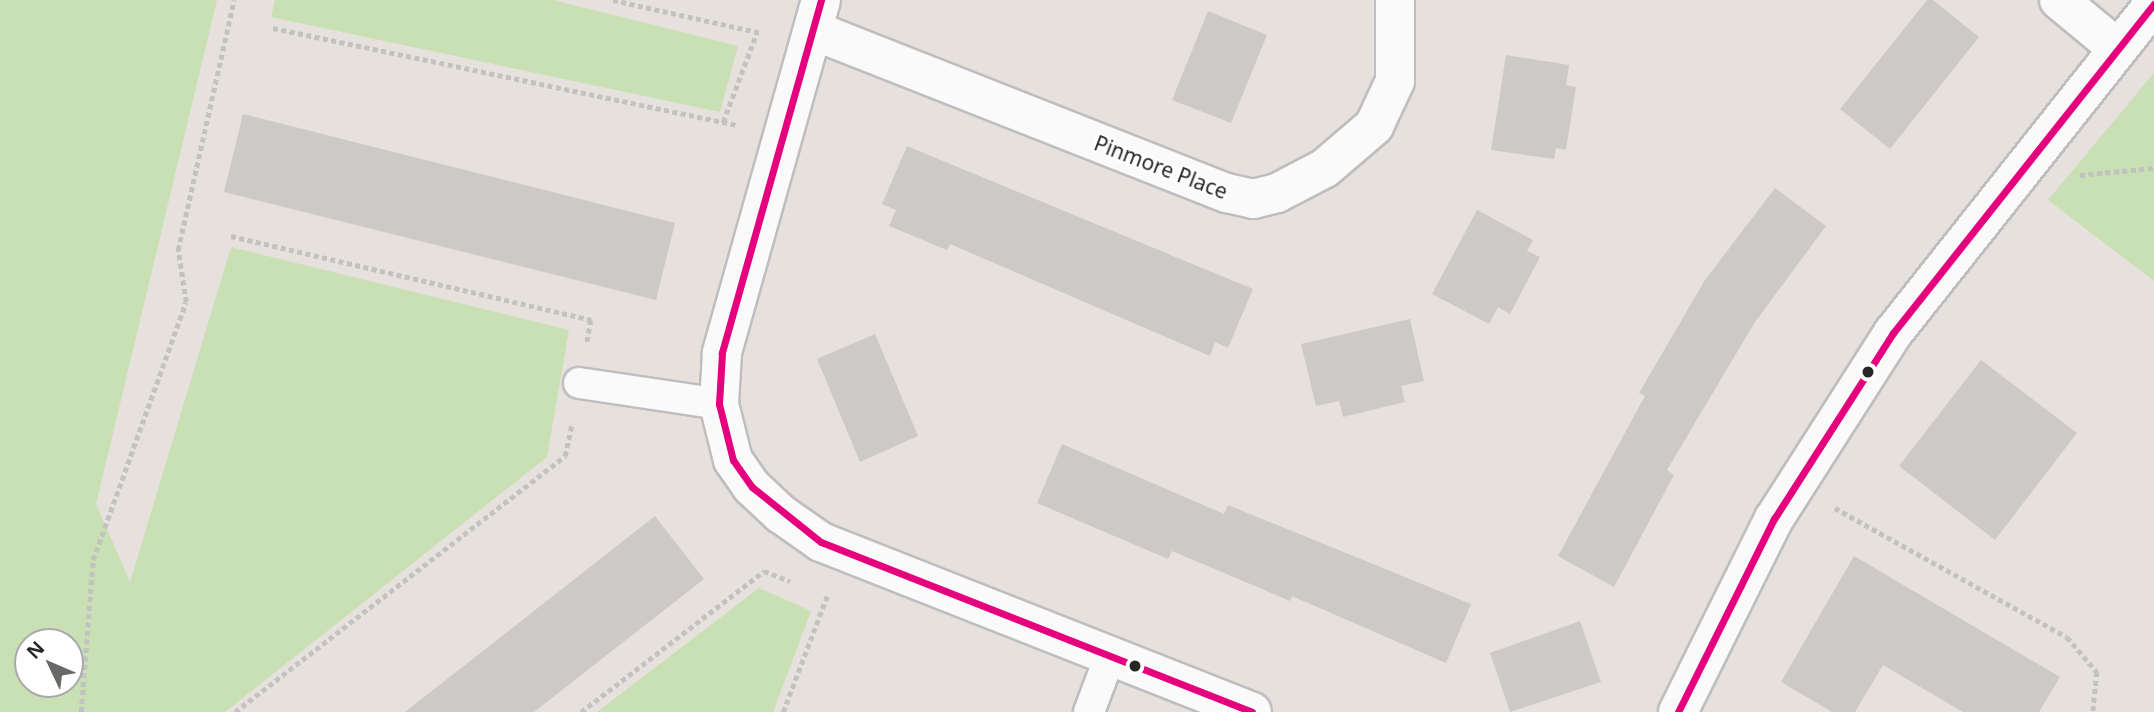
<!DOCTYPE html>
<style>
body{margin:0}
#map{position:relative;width:2154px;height:712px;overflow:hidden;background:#e6e1dc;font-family:"Noto Sans",sans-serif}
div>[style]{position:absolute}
.green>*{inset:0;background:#c9e0b5}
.building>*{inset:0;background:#cdc9c6}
.path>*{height:4.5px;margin-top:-2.25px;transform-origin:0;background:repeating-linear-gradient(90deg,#c2c2c1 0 5px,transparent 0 8.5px)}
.roads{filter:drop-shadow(2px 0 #bfbdbe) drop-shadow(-2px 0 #bfbdbe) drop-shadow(0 2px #bfbdbe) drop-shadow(0 -2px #bfbdbe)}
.service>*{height:30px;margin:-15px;padding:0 15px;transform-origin:15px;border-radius:15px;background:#fbfafa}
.minor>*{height:38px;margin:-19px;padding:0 19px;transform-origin:19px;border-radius:19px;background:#fbfafa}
.bus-1>*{height:7px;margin:-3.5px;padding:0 3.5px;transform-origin:3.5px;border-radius:3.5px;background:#e5007d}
.dots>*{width:19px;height:19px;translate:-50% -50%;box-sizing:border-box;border:4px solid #fff;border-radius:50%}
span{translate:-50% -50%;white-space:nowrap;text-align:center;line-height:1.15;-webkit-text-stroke:5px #fff;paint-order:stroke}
.street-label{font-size:21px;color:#272727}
.north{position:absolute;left:14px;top:628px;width:70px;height:70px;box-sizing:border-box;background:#fff;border:2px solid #a9a9a9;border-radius:50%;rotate:314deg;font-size:19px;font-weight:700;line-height:28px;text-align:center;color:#272727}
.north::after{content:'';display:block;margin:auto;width:24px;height:32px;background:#6a6866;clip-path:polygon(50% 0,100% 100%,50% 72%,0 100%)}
</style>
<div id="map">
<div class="green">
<i style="clip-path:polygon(evenodd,0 0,217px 0,96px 504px,130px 582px,231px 247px,569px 330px,547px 457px,225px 712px,0 712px,0 0,28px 642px,70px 642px,70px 684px,28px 684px,28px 642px)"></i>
<i style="clip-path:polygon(275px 0,553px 0,738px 46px,720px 112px,271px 17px)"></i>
<i style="clip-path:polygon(2154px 73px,2154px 281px,2048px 200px)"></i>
<i style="clip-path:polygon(759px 588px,811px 611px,773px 712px,597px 712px)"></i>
</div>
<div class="building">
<i style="clip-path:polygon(1927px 0,1933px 0,1979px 37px,1890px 149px,1840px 109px)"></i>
<i style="clip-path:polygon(1208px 11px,1267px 35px,1231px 123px,1172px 100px)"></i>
<i style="clip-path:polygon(1506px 55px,1569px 65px,1566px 85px,1576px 87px,1566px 150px,1556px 148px,1554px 159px,1491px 150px)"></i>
<i style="clip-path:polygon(243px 114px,675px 223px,656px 300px,224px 192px)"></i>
<i style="clip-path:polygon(907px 146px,1253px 289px,1228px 348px,1215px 342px,1210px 356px,950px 244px,947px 250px,889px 226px,896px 210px,882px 204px)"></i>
<i style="clip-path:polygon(1775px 188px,1826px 226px,1755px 322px,1667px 470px,1674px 475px,1614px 587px,1558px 556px,1645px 396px,1639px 393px,1705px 280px)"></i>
<i style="clip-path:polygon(1477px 210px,1533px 240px,1527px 251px,1540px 257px,1510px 314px,1498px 307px,1489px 324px,1432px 294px)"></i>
<i style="clip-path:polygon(1410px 319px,1424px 381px,1401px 386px,1405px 402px,1343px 417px,1339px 401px,1316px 406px,1301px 344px)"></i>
<i style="clip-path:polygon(875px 334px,918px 436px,860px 462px,817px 359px)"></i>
<i style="clip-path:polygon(1981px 360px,2077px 433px,1995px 540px,1899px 466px)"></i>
<i style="clip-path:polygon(1062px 444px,1224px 514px,1228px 505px,1471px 604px,1446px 663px,1292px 596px,1290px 601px,1172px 551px,1168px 559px,1037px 503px)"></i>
<i style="clip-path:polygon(655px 516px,704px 579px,534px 712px,405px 712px)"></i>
<i style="clip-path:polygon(1854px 556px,2060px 677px,2039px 712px,1963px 712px,1883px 665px,1855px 712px,1832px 712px,1781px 682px)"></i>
<i style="clip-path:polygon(1580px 621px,1601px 682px,1510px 712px,1490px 653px)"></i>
</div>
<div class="path">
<i style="left:613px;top:0;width:153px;rotate:12.5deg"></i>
<i style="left:273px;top:28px;width:476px;rotate:11.8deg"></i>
<i style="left:723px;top:122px;width:96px;rotate:-69.3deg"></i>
<i style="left:2080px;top:175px;width:74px;rotate:-5.4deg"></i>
<i style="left:231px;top:236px;width:370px;rotate:13.1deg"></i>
<i style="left:591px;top:320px;width:23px;rotate:100deg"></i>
<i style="left:1835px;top:508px;width:265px;rotate:29.1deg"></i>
<i style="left:2067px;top:637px;width:46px;rotate:49.4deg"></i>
<i style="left:2097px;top:672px;width:40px;rotate:95.7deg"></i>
<i style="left:81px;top:712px;width:152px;rotate:-85.5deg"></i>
<i style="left:93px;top:560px;width:274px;rotate:-70.2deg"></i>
<i style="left:186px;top:302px;width:53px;rotate:-98.7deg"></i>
<i style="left:178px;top:250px;width:256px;rotate:-77.4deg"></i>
<i style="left:235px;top:712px;width:418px;rotate:-37.8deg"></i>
<i style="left:565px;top:456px;width:33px;rotate:-78deg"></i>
<i style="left:581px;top:712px;width:231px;rotate:-37.6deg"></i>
<i style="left:764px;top:571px;width:28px;rotate:21deg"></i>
<i style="left:783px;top:712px;width:124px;rotate:-69.2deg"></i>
</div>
<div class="roads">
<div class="service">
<i style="left:579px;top:383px;width:142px;rotate:8.5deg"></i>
<i style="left:1089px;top:712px;width:60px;rotate:-69.4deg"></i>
</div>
<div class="minor">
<i style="left:821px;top:0;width:367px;rotate:105.7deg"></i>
<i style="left:722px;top:353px;width:51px;rotate:93.4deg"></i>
<i style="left:719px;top:404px;width:58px;rotate:76deg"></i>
<i style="left:733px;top:460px;width:33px;rotate:55deg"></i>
<i style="left:752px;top:487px;width:40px;rotate:43deg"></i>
<i style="left:781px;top:514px;width:49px;rotate:35deg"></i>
<i style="left:821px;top:542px;width:463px;rotate:21.5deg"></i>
<i style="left:2059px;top:0;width:75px;rotate:39.6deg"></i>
<i style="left:815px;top:31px;width:443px;rotate:21.5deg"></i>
<i style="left:1227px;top:193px;width:27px;rotate:13deg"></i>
<i style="left:1253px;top:199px;width:25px;rotate:-14deg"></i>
<i style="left:1277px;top:193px;width:54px;rotate:-27.5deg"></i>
<i style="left:1325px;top:168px;width:65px;rotate:-40.6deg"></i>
<i style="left:1374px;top:126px;width:50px;rotate:-65deg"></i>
<i style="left:1395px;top:81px;width:81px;rotate:-90deg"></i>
<i style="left:1678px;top:712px;width:216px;rotate:-63.6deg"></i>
<i style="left:1774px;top:519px;width:221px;rotate:-57.4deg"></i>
<i style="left:1893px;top:333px;width:420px;rotate:-51.6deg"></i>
</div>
</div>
<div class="bus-1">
<i style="left:821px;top:0;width:367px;rotate:105.7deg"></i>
<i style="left:722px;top:353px;width:51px;rotate:93.4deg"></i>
<i style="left:719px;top:404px;width:58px;rotate:76deg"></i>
<i style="left:733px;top:460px;width:33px;rotate:55deg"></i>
<i style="left:752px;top:487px;width:88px;rotate:38.6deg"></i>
<i style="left:821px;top:542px;width:463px;rotate:21.5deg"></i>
<i style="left:1678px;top:712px;width:216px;rotate:-63.6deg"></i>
<i style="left:1774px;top:519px;width:221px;rotate:-57.4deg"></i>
<i style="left:1893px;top:333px;width:420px;rotate:-51.6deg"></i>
</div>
<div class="dots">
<i style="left:1868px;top:372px;background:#272727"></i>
<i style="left:1135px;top:666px;background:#272727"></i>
</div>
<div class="street-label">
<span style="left:1161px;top:167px;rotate:21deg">Pinmore Place</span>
</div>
<div class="north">N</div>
</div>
